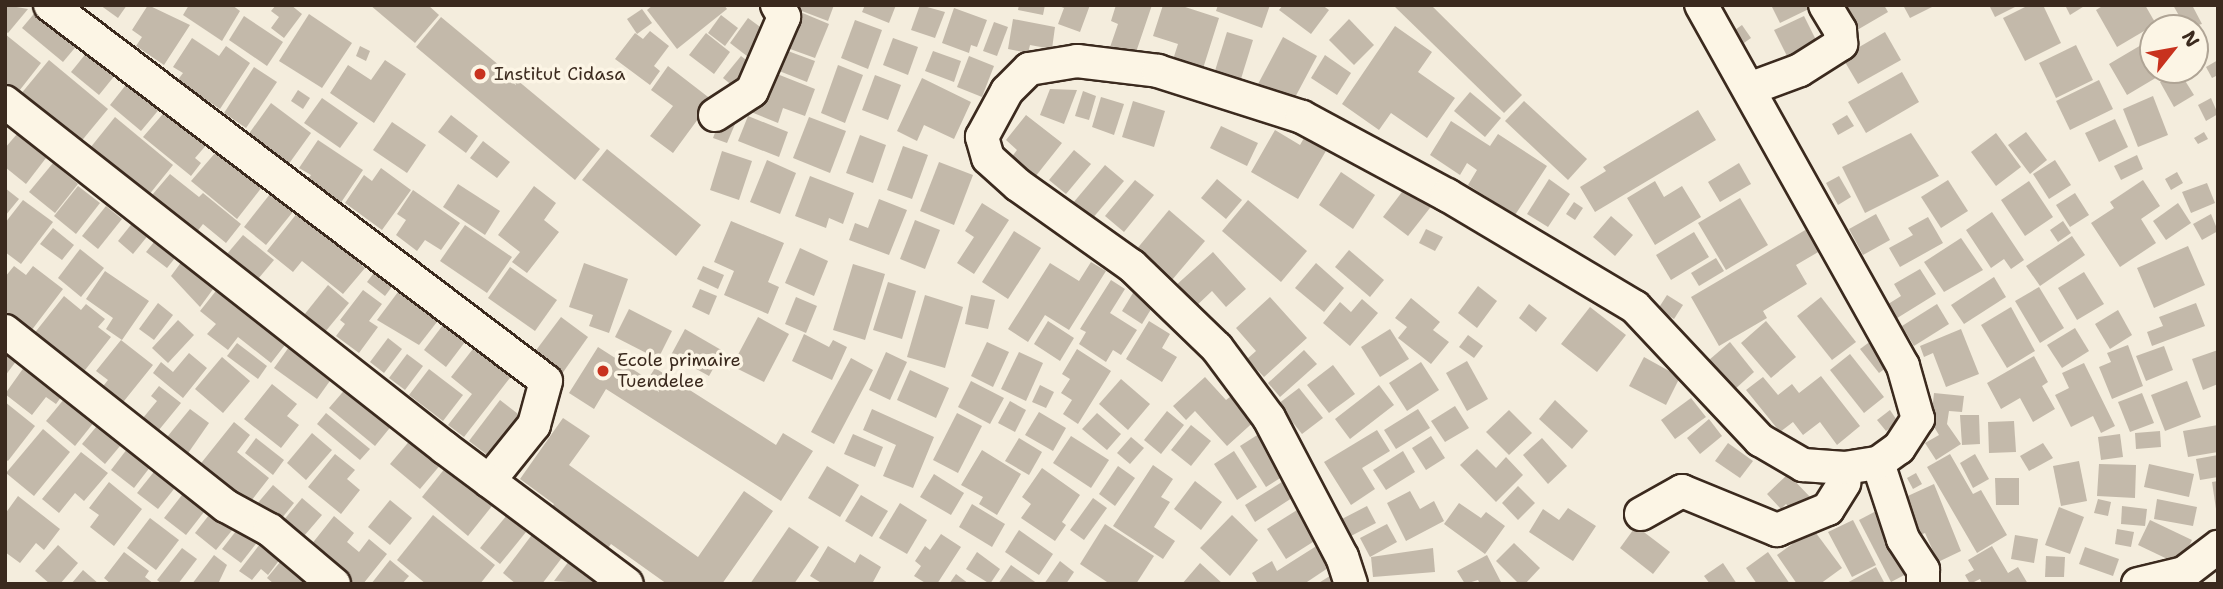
<!DOCTYPE html>
<style>
body{margin:0}
#map{position:relative;width:2223px;height:589px;overflow:hidden;background:#f4eddd;font-family:"Shantell Sans",sans-serif}
div>[style]{position:absolute}
.building>*{inset:0;background:#c3b9aa}
.roads{filter:drop-shadow(2px 0 #3b2a1e) drop-shadow(-2px 0 #3b2a1e) drop-shadow(0 2px #3b2a1e) drop-shadow(0 -2px #3b2a1e)}
.minor>*{height:32px;margin:-16px;padding:0 16px;transform-origin:16px;border-radius:16px;background:#fcf5e5}
.dots>*{width:19px;height:19px;translate:-50% -50%;box-sizing:border-box;border:4px solid #fcf5e5;border-radius:50%}
span{translate:-50% -50%;white-space:nowrap;text-align:center;line-height:1.15;-webkit-text-stroke:7px #fcf5e5;paint-order:stroke}
.poi-label{font-size:18px;color:#3b2a1e}
.left{translate:0 -50%;text-align:left}
.frame{position:absolute;inset:0;border:7px solid #3b2a1e;pointer-events:none}
.north{position:absolute;left:2139px;top:14px;width:70px;height:70px;box-sizing:border-box;background:#fcf5e5;border:2px solid #afa495;border-radius:50%;rotate:59deg;font-size:19px;font-weight:700;line-height:28px;text-align:center;color:#3b2a1e}
.north::after{content:'';display:block;margin:auto;width:24px;height:32px;background:#c8321e;clip-path:polygon(50% 0,100% 100%,50% 72%,0 100%)}
</style>
<div id="map">
<div class="building">
<i style="clip-path:polygon(5px 5px,28px 9px,8px 33px,5px 31px)"></i>
<i style="clip-path:polygon(100px 5px,127px 5px,118px 18px)"></i>
<i style="clip-path:polygon(148px 5px,190px 25px,164px 65px,136px 46px,142px 37px,132px 30px)"></i>
<i style="clip-path:polygon(189px 5px,232px 5px,240px 11px,222px 41px,183px 15px)"></i>
<i style="clip-path:polygon(276px 5px,291px 5px,302px 14px,284px 38px,271px 28px,279px 17px,271px 11px)"></i>
<i style="clip-path:polygon(370px 5px,428px 5px,439px 15px,415px 43px)"></i>
<i style="clip-path:polygon(653px 5px,724px 5px,727px 9px,677px 49px,647px 10px)"></i>
<i style="clip-path:polygon(786px 5px,834px 5px,828px 21px)"></i>
<i style="clip-path:polygon(865px 5px,896px 5px,889px 23px,862px 12px)"></i>
<i style="clip-path:polygon(920px 5px,945px 12px,935px 38px,911px 30px)"></i>
<i style="clip-path:polygon(1019px 5px,1045px 5px,1043px 15px,1018px 10px)"></i>
<i style="clip-path:polygon(1056px 5px,1090px 5px,1080px 32px,1058px 24px,1064px 8px)"></i>
<i style="clip-path:polygon(1116px 5px,1152px 5px,1132px 64px,1107px 56px,1118px 24px,1111px 21px)"></i>
<i style="clip-path:polygon(1163px 5px,1179px 5px,1219px 18px,1200px 78px,1170px 69px,1178px 44px,1153px 36px)"></i>
<i style="clip-path:polygon(1218px 5px,1270px 5px,1262px 28px,1216px 11px)"></i>
<i style="clip-path:polygon(1283px 5px,1322px 5px,1329px 10px,1311px 34px,1279px 10px)"></i>
<i style="clip-path:polygon(1393px 5px,1431px 5px,1522px 95px,1504px 113px)"></i>
<i style="clip-path:polygon(1771px 5px,1817px 5px,1780px 23px)"></i>
<i style="clip-path:polygon(1835px 5px,1884px 5px,1888px 12px,1852px 33px)"></i>
<i style="clip-path:polygon(1903px 5px,1936px 5px,1910px 18px)"></i>
<i style="clip-path:polygon(1989px 5px,2019px 5px,1995px 17px)"></i>
<i style="clip-path:polygon(2029px 5px,2043px 5px,2061px 43px,2025px 61px,2003px 18px)"></i>
<i style="clip-path:polygon(2065px 5px,2086px 5px,2070px 15px)"></i>
<i style="clip-path:polygon(2104px 5px,2145px 5px,2156px 24px,2117px 47px,2096px 10px)"></i>
<i style="clip-path:polygon(2173px 5px,2192px 5px,2202px 24px,2186px 28px)"></i>
<i style="clip-path:polygon(954px 8px,987px 20px,977px 47px,971px 45px,969px 53px,942px 43px)"></i>
<i style="clip-path:polygon(38px 9px,79px 43px,63px 62px,22px 28px)"></i>
<i style="clip-path:polygon(642px 9px,652px 23px,637px 34px,627px 19px)"></i>
<i style="clip-path:polygon(793px 9px,829px 24px,815px 58px,779px 45px)"></i>
<i style="clip-path:polygon(309px 14px,352px 43px,322px 88px,279px 61px)"></i>
<i style="clip-path:polygon(721px 15px,738px 28px,725px 46px,708px 33px)"></i>
<i style="clip-path:polygon(244px 16px,283px 42px,267px 66px,229px 40px)"></i>
<i style="clip-path:polygon(1804px 16px,1819px 46px,1789px 60px,1774px 30px)"></i>
<i style="clip-path:polygon(441px 17px,600px 149px,575px 180px,416px 47px)"></i>
<i style="clip-path:polygon(748px 18px,774px 37px,756px 63px,730px 43px)"></i>
<i style="clip-path:polygon(1013px 19px,1055px 27px,1052px 49px,1030px 45px,1028px 53px,1008px 49px)"></i>
<i style="clip-path:polygon(1349px 19px,1374px 45px,1354px 65px,1329px 40px)"></i>
<i style="clip-path:polygon(855px 20px,882px 30px,868px 69px,841px 58px)"></i>
<i style="clip-path:polygon(994px 22px,1008px 27px,997px 56px,983px 51px)"></i>
<i style="clip-path:polygon(1742px 25px,1751px 38px,1741px 45px,1732px 32px)"></i>
<i style="clip-path:polygon(1395px 26px,1432px 52px,1418px 72px,1455px 98px,1427px 138px,1391px 113px,1379px 130px,1342px 104px)"></i>
<i style="clip-path:polygon(650px 31px,669px 46px,654px 66px,660px 71px,650px 85px,615px 59px,635px 33px,643px 39px)"></i>
<i style="clip-path:polygon(1227px 32px,1253px 40px,1240px 82px,1214px 74px)"></i>
<i style="clip-path:polygon(1885px 32px,1901px 60px,1858px 84px,1842px 57px)"></i>
<i style="clip-path:polygon(706px 33px,730px 52px,714px 74px,689px 55px)"></i>
<i style="clip-path:polygon(5px 34px,41px 63px,12px 100px,5px 94px)"></i>
<i style="clip-path:polygon(1283px 37px,1317px 56px,1291px 105px,1257px 86px)"></i>
<i style="clip-path:polygon(192px 38px,219px 56px,226px 46px,250px 63px,220px 109px,177px 81px,183px 73px,173px 67px)"></i>
<i style="clip-path:polygon(893px 38px,918px 47px,908px 75px,883px 65px)"></i>
<i style="clip-path:polygon(2153px 38px,2153px 70px,2169px 70px,2127px 95px,2109px 64px)"></i>
<i style="clip-path:polygon(2076px 45px,2093px 80px,2056px 98px,2039px 63px)"></i>
<i style="clip-path:polygon(360px 46px,370px 51px,366px 61px,356px 56px)"></i>
<i style="clip-path:polygon(777px 47px,815px 61px,807px 82px,769px 67px)"></i>
<i style="clip-path:polygon(88px 51px,116px 74px,99px 95px,71px 72px)"></i>
<i style="clip-path:polygon(933px 51px,961px 61px,954px 82px,925px 71px)"></i>
<i style="clip-path:polygon(1325px 55px,1351px 73px,1337px 95px,1311px 78px)"></i>
<i style="clip-path:polygon(741px 56px,757px 68px,739px 91px,723px 78px)"></i>
<i style="clip-path:polygon(969px 56px,994px 66px,982px 97px,957px 87px)"></i>
<i style="clip-path:polygon(49px 60px,108px 109px,79px 144px,20px 95px)"></i>
<i style="clip-path:polygon(385px 60px,406px 74px,374px 123px,330px 93px,348px 65px,371px 80px)"></i>
<i style="clip-path:polygon(2218px 60px,2218px 75px,2212px 78px,2206px 67px)"></i>
<i style="clip-path:polygon(838px 65px,863px 75px,845px 123px,821px 113px)"></i>
<i style="clip-path:polygon(668px 66px,712px 100px,673px 153px,650px 136px,673px 106px,651px 90px)"></i>
<i style="clip-path:polygon(254px 67px,277px 82px,246px 128px,224px 113px)"></i>
<i style="clip-path:polygon(767px 70px,815px 89px,805px 116px,783px 108px,778px 123px,751px 112px)"></i>
<i style="clip-path:polygon(2179px 71px,2194px 95px,2174px 107px,2160px 82px)"></i>
<i style="clip-path:polygon(1902px 72px,1919px 102px,1866px 133px,1848px 102px)"></i>
<i style="clip-path:polygon(875px 75px,901px 85px,888px 120px,862px 110px)"></i>
<i style="clip-path:polygon(922px 78px,971px 102px,954px 139px,924px 125px,917px 141px,897px 131px)"></i>
<i style="clip-path:polygon(2099px 80px,2113px 109px,2070px 130px,2056px 101px)"></i>
<i style="clip-path:polygon(129px 81px,161px 107px,141px 131px,110px 105px)"></i>
<i style="clip-path:polygon(1050px 89px,1077px 90px,1064px 124px,1040px 115px)"></i>
<i style="clip-path:polygon(298px 90px,310px 98px,303px 109px,291px 101px)"></i>
<i style="clip-path:polygon(1083px 91px,1096px 96px,1089px 120px,1075px 116px)"></i>
<i style="clip-path:polygon(1470px 92px,1501px 118px,1485px 137px,1454px 111px)"></i>
<i style="clip-path:polygon(2153px 96px,2168px 135px,2138px 147px,2123px 109px)"></i>
<i style="clip-path:polygon(1101px 97px,1124px 104px,1114px 135px,1092px 127px)"></i>
<i style="clip-path:polygon(322px 98px,358px 123px,340px 148px,304px 123px)"></i>
<i style="clip-path:polygon(2211px 98px,2218px 114px,2206px 121px,2198px 105px)"></i>
<i style="clip-path:polygon(1133px 101px,1165px 111px,1154px 147px,1122px 137px)"></i>
<i style="clip-path:polygon(1524px 101px,1587px 159px,1568px 180px,1505px 121px)"></i>
<i style="clip-path:polygon(271px 103px,311px 133px,288px 165px,248px 135px)"></i>
<i style="clip-path:polygon(168px 108px,209px 142px,195px 158px,201px 163px,191px 176px,143px 137px)"></i>
<i style="clip-path:polygon(1698px 110px,1716px 140px,1595px 212px,1580px 187px,1606px 171px,1603px 167px)"></i>
<i style="clip-path:polygon(723px 111px,738px 117px,727px 143px,713px 138px)"></i>
<i style="clip-path:polygon(451px 115px,478px 136px,466px 153px,438px 132px)"></i>
<i style="clip-path:polygon(1026px 115px,1062px 143px,1035px 177px,1011px 158px,1017px 150px,1006px 140px)"></i>
<i style="clip-path:polygon(1847px 115px,1854px 126px,1838px 135px,1832px 124px)"></i>
<i style="clip-path:polygon(748px 116px,788px 132px,779px 157px,738px 141px)"></i>
<i style="clip-path:polygon(115px 117px,173px 165px,144px 201px,86px 153px)"></i>
<i style="clip-path:polygon(809px 117px,846px 131px,830px 173px,793px 158px)"></i>
<i style="clip-path:polygon(2115px 119px,2128px 147px,2099px 162px,2085px 133px)"></i>
<i style="clip-path:polygon(1451px 121px,1490px 146px,1498px 134px,1547px 166px,1515px 215px,1468px 185px,1477px 170px,1467px 163px,1460px 175px,1430px 155px)"></i>
<i style="clip-path:polygon(392px 122px,426px 145px,407px 173px,373px 150px)"></i>
<i style="clip-path:polygon(1221px 126px,1258px 143px,1247px 166px,1210px 148px)"></i>
<i style="clip-path:polygon(1275px 130px,1300px 145px,1308px 131px,1330px 144px,1298px 199px,1251px 172px)"></i>
<i style="clip-path:polygon(2026px 132px,2047px 160px,2030px 174px,2008px 145px)"></i>
<i style="clip-path:polygon(2204px 132px,2208px 139px,2198px 144px,2194px 138px)"></i>
<i style="clip-path:polygon(1911px 133px,1939px 176px,1865px 213px,1842px 167px)"></i>
<i style="clip-path:polygon(1996px 133px,2021px 167px,1996px 186px,1971px 152px)"></i>
<i style="clip-path:polygon(17px 134px,46px 158px,26px 184px,5px 167px,5px 148px)"></i>
<i style="clip-path:polygon(860px 135px,886px 145px,873px 183px,846px 173px)"></i>
<i style="clip-path:polygon(318px 140px,363px 170px,338px 207px,305px 184px,311px 175px,299px 168px)"></i>
<i style="clip-path:polygon(483px 141px,510px 162px,497px 178px,470px 158px)"></i>
<i style="clip-path:polygon(222px 145px,266px 182px,237px 219px,191px 181px)"></i>
<i style="clip-path:polygon(903px 146px,928px 155px,912px 199px,887px 190px)"></i>
<i style="clip-path:polygon(607px 149px,701px 225px,676px 256px,582px 180px)"></i>
<i style="clip-path:polygon(1074px 150px,1091px 164px,1066px 194px,1049px 180px)"></i>
<i style="clip-path:polygon(722px 151px,752px 161px,739px 200px,710px 190px)"></i>
<i style="clip-path:polygon(2137px 155px,2143px 169px,2121px 180px,2114px 166px)"></i>
<i style="clip-path:polygon(767px 160px,796px 173px,780px 214px,750px 202px)"></i>
<i style="clip-path:polygon(2055px 160px,2071px 185px,2049px 199px,2033px 174px)"></i>
<i style="clip-path:polygon(939px 162px,973px 175px,954px 225px,920px 211px)"></i>
<i style="clip-path:polygon(53px 163px,78px 184px,55px 213px,29px 192px)"></i>
<i style="clip-path:polygon(1739px 163px,1751px 184px,1720px 202px,1708px 182px)"></i>
<i style="clip-path:polygon(1105px 165px,1124px 181px,1092px 219px,1073px 203px)"></i>
<i style="clip-path:polygon(381px 168px,411px 190px,382px 230px,345px 203px,364px 175px,372px 181px)"></i>
<i style="clip-path:polygon(1341px 172px,1375px 195px,1353px 229px,1319px 205px)"></i>
<i style="clip-path:polygon(2177px 172px,2183px 183px,2171px 190px,2165px 179px)"></i>
<i style="clip-path:polygon(170px 174px,199px 197px,203px 193px,241px 224px,226px 243px,203px 224px,192px 238px,147px 201px)"></i>
<i style="clip-path:polygon(810px 176px,854px 193px,843px 224px,829px 218px,826px 228px,795px 216px)"></i>
<i style="clip-path:polygon(1839px 176px,1851px 197px,1838px 205px,1826px 183px)"></i>
<i style="clip-path:polygon(1217px 179px,1242px 200px,1226px 219px,1201px 198px)"></i>
<i style="clip-path:polygon(1549px 179px,1570px 194px,1548px 227px,1527px 214px)"></i>
<i style="clip-path:polygon(1135px 180px,1154px 195px,1124px 232px,1105px 216px)"></i>
<i style="clip-path:polygon(1948px 180px,1968px 211px,1941px 228px,1921px 197px)"></i>
<i style="clip-path:polygon(2143px 180px,2160px 206px,2141px 219px,2156px 243px,2120px 267px,2091px 223px,2114px 208px,2110px 202px)"></i>
<i style="clip-path:polygon(1655px 181px,1664px 197px,1682px 186px,1701px 217px,1655px 245px,1627px 198px)"></i>
<i style="clip-path:polygon(2029px 181px,2053px 217px,2025px 236px,2001px 200px)"></i>
<i style="clip-path:polygon(2207px 183px,2215px 203px,2191px 213px,2182px 192px)"></i>
<i style="clip-path:polygon(458px 184px,500px 211px,485px 235px,443px 207px)"></i>
<i style="clip-path:polygon(1408px 184px,1433px 204px,1408px 236px,1383px 217px)"></i>
<i style="clip-path:polygon(78px 186px,100px 203px,76px 234px,54px 216px)"></i>
<i style="clip-path:polygon(534px 186px,556px 203px,544px 220px,559px 232px,527px 273px,512px 262px,520px 252px,498px 235px)"></i>
<i style="clip-path:polygon(5px 188px,19px 199px,5px 216px)"></i>
<i style="clip-path:polygon(274px 189px,296px 208px,266px 245px,244px 227px)"></i>
<i style="clip-path:polygon(413px 190px,460px 223px,441px 250px,425px 240px,417px 251px,396px 235px,406px 220px,397px 214px)"></i>
<i style="clip-path:polygon(2075px 193px,2089px 215px,2070px 227px,2056px 205px)"></i>
<i style="clip-path:polygon(1740px 198px,1768px 245px,1726px 270px,1698px 223px)"></i>
<i style="clip-path:polygon(879px 199px,907px 210px,889px 255px,849px 240px,855px 223px,868px 228px)"></i>
<i style="clip-path:polygon(23px 200px,53px 222px,21px 264px,5px 252px,5px 223px)"></i>
<i style="clip-path:polygon(1248px 200px,1307px 251px,1281px 282px,1222px 231px)"></i>
<i style="clip-path:polygon(1574px 202px,1583px 208px,1575px 220px,1566px 214px)"></i>
<i style="clip-path:polygon(982px 203px,1009px 220px,974px 274px,957px 263px,974px 237px,965px 231px)"></i>
<i style="clip-path:polygon(2178px 203px,2191px 223px,2166px 240px,2153px 221px)"></i>
<i style="clip-path:polygon(106px 206px,122px 219px,98px 249px,82px 236px)"></i>
<i style="clip-path:polygon(1169px 210px,1205px 241px,1172px 280px,1136px 250px)"></i>
<i style="clip-path:polygon(298px 212px,316px 228px,322px 221px,359px 252px,354px 258px,365px 268px,343px 294px,302px 261px,293px 272px,267px 251px)"></i>
<i style="clip-path:polygon(1992px 212px,2024px 260px,2011px 269px,2004px 259px,1991px 268px,1966px 230px)"></i>
<i style="clip-path:polygon(1876px 214px,1890px 240px,1863px 255px,1849px 229px)"></i>
<i style="clip-path:polygon(2211px 214px,2218px 231px,2202px 240px,2193px 224px)"></i>
<i style="clip-path:polygon(1611px 216px,1633px 235px,1615px 256px,1593px 237px)"></i>
<i style="clip-path:polygon(1928px 217px,1943px 243px,1900px 267px,1889px 248px,1913px 235px,1908px 228px)"></i>
<i style="clip-path:polygon(915px 220px,940px 230px,925px 269px,900px 259px)"></i>
<i style="clip-path:polygon(134px 221px,150px 233px,133px 254px,118px 241px)"></i>
<i style="clip-path:polygon(731px 221px,784px 243px,768px 282px,779px 287px,768px 314px,724px 295px,734px 271px,714px 262px)"></i>
<i style="clip-path:polygon(2063px 221px,2071px 233px,2058px 242px,2050px 230px)"></i>
<i style="clip-path:polygon(465px 225px,512px 257px,487px 293px,440px 261px)"></i>
<i style="clip-path:polygon(53px 228px,74px 245px,62px 260px,40px 244px)"></i>
<i style="clip-path:polygon(1426px 229px,1443px 237px,1435px 251px,1419px 243px)"></i>
<i style="clip-path:polygon(1807px 229px,1820px 251px,1796px 265px,1807px 284px,1763px 311px,1767px 318px,1719px 346px,1691px 297px)"></i>
<i style="clip-path:polygon(1014px 231px,1041px 248px,1008px 299px,982px 282px)"></i>
<i style="clip-path:polygon(1694px 232px,1709px 257px,1671px 280px,1656px 255px)"></i>
<i style="clip-path:polygon(243px 235px,274px 260px,258px 279px,227px 254px)"></i>
<i style="clip-path:polygon(2072px 236px,2085px 255px,2040px 286px,2026px 266px)"></i>
<i style="clip-path:polygon(158px 237px,179px 253px,167px 268px,146px 252px)"></i>
<i style="clip-path:polygon(1961px 238px,1983px 270px,1944px 292px,1924px 262px)"></i>
<i style="clip-path:polygon(2188px 246px,2205px 285px,2154px 308px,2137px 268px)"></i>
<i style="clip-path:polygon(800px 248px,828px 261px,814px 296px,785px 283px)"></i>
<i style="clip-path:polygon(80px 249px,104px 268px,81px 297px,58px 278px)"></i>
<i style="clip-path:polygon(1349px 250px,1384px 280px,1370px 297px,1335px 267px)"></i>
<i style="clip-path:polygon(1213px 252px,1246px 289px,1226px 307px,1212px 291px,1193px 309px,1174px 287px)"></i>
<i style="clip-path:polygon(185px 257px,219px 281px,200px 307px,171px 276px)"></i>
<i style="clip-path:polygon(1716px 258px,1724px 271px,1699px 286px,1691px 273px)"></i>
<i style="clip-path:polygon(382px 262px,400px 276px,385px 296px,367px 282px)"></i>
<i style="clip-path:polygon(1091px 262px,1106px 271px,1069px 330px,1045px 315px,1028px 342px,1008px 329px,1050px 263px,1079px 281px)"></i>
<i style="clip-path:polygon(584px 263px,628px 279px,609px 333px,589px 326px,593px 315px,569px 307px)"></i>
<i style="clip-path:polygon(1316px 263px,1344px 288px,1324px 312px,1295px 288px)"></i>
<i style="clip-path:polygon(853px 264px,885px 274px,865px 340px,833px 330px)"></i>
<i style="clip-path:polygon(14px 266px,26px 275px,33px 266px,63px 289px,31px 331px,5px 311px,5px 277px)"></i>
<i style="clip-path:polygon(703px 266px,724px 275px,718px 289px,697px 279px)"></i>
<i style="clip-path:polygon(510px 267px,557px 300px,535px 331px,488px 298px)"></i>
<i style="clip-path:polygon(1920px 269px,1936px 294px,1894px 320px,1885px 306px,1901px 296px,1894px 284px)"></i>
<i style="clip-path:polygon(105px 271px,149px 301px,122px 340px,106px 329px,113px 318px,86px 299px)"></i>
<i style="clip-path:polygon(2084px 272px,2104px 304px,2077px 320px,2058px 288px)"></i>
<i style="clip-path:polygon(1994px 277px,2006px 297px,1964px 324px,1951px 305px)"></i>
<i style="clip-path:polygon(1111px 280px,1125px 289px,1110px 313px,1137px 330px,1121px 355px,1113px 350px,1106px 362px,1079px 344px,1086px 332px,1080px 329px)"></i>
<i style="clip-path:polygon(223px 282px,292px 336px,271px 363px,238px 337px,228px 350px,207px 334px,216px 324px,200px 311px)"></i>
<i style="clip-path:polygon(888px 282px,916px 291px,902px 339px,873px 330px)"></i>
<i style="clip-path:polygon(328px 285px,349px 303px,325px 332px,304px 315px)"></i>
<i style="clip-path:polygon(1478px 286px,1497px 301px,1477px 328px,1458px 313px)"></i>
<i style="clip-path:polygon(2039px 287px,2064px 328px,2040px 343px,2015px 301px)"></i>
<i style="clip-path:polygon(401px 288px,440px 318px,419px 345px,377px 320px)"></i>
<i style="clip-path:polygon(1136px 288px,1156px 301px,1142px 324px,1122px 311px)"></i>
<i style="clip-path:polygon(700px 289px,717px 296px,709px 315px,692px 307px)"></i>
<i style="clip-path:polygon(363px 290px,382px 304px,369px 321px,378px 327px,359px 353px,336px 336px,345px 324px,340px 320px)"></i>
<i style="clip-path:polygon(925px 295px,963px 307px,945px 368px,907px 357px)"></i>
<i style="clip-path:polygon(971px 295px,995px 300px,988px 329px,965px 324px)"></i>
<i style="clip-path:polygon(1667px 295px,1683px 305px,1674px 319px,1658px 309px)"></i>
<i style="clip-path:polygon(64px 296px,81px 310px,86px 304px,105px 319px,98px 327px,111px 337px,78px 379px,29px 340px)"></i>
<i style="clip-path:polygon(796px 297px,817px 306px,806px 333px,785px 324px)"></i>
<i style="clip-path:polygon(1270px 297px,1307px 338px,1264px 377px,1247px 359px,1256px 351px,1236px 328px)"></i>
<i style="clip-path:polygon(1821px 297px,1856px 342px,1832px 360px,1797px 316px)"></i>
<i style="clip-path:polygon(1411px 298px,1440px 322px,1433px 330px,1449px 342px,1431px 364px,1398px 338px,1407px 327px,1395px 318px)"></i>
<i style="clip-path:polygon(1362px 299px,1378px 313px,1350px 346px,1323px 323px,1340px 302px,1351px 312px)"></i>
<i style="clip-path:polygon(158px 303px,173px 315px,154px 340px,139px 329px)"></i>
<i style="clip-path:polygon(2196px 303px,2205px 326px,2152px 346px,2147px 332px,2163px 326px,2159px 317px)"></i>
<i style="clip-path:polygon(1529px 304px,1547px 318px,1536px 332px,1519px 318px)"></i>
<i style="clip-path:polygon(1937px 304px,1949px 324px,1914px 346px,1902px 326px)"></i>
<i style="clip-path:polygon(1590px 307px,1626px 335px,1597px 372px,1561px 344px)"></i>
<i style="clip-path:polygon(2011px 307px,2035px 351px,2007px 368px,1981px 325px)"></i>
<i style="clip-path:polygon(629px 309px,672px 331px,658px 359px,615px 337px)"></i>
<i style="clip-path:polygon(2118px 310px,2132px 335px,2110px 349px,2095px 324px)"></i>
<i style="clip-path:polygon(561px 317px,588px 337px,559px 378px,531px 357px)"></i>
<i style="clip-path:polygon(758px 317px,789px 334px,764px 382px,732px 366px)"></i>
<i style="clip-path:polygon(178px 320px,194px 335px,168px 363px,152px 348px)"></i>
<i style="clip-path:polygon(446px 321px,468px 338px,446px 367px,424px 350px)"></i>
<i style="clip-path:polygon(1048px 321px,1074px 338px,1060px 361px,1034px 344px)"></i>
<i style="clip-path:polygon(1149px 321px,1170px 334px,1162px 348px,1177px 357px,1162px 382px,1126px 359px)"></i>
<i style="clip-path:polygon(1766px 321px,1796px 357px,1771px 378px,1741px 343px)"></i>
<i style="clip-path:polygon(2075px 328px,2089px 351px,2062px 368px,2047px 345px)"></i>
<i style="clip-path:polygon(685px 329px,723px 351px,709px 376px,671px 355px)"></i>
<i style="clip-path:polygon(1390px 329px,1409px 359px,1380px 377px,1361px 347px)"></i>
<i style="clip-path:polygon(1961px 329px,1979px 374px,1946px 387px,1933px 353px,1924px 357px,1920px 346px)"></i>
<i style="clip-path:polygon(804px 334px,829px 347px,833px 340px,847px 347px,832px 380px,792px 361px)"></i>
<i style="clip-path:polygon(1468px 335px,1483px 346px,1474px 358px,1459px 347px)"></i>
<i style="clip-path:polygon(5px 338px,23px 352px,5px 376px)"></i>
<i style="clip-path:polygon(388px 338px,402px 349px,384px 373px,370px 362px)"></i>
<i style="clip-path:polygon(1875px 338px,1894px 362px,1879px 373px,1860px 349px)"></i>
<i style="clip-path:polygon(121px 340px,153px 365px,120px 406px,100px 390px,108px 380px,96px 371px)"></i>
<i style="clip-path:polygon(294px 340px,337px 371px,317px 399px,274px 368px)"></i>
<i style="clip-path:polygon(987px 342px,1009px 352px,993px 387px,971px 376px)"></i>
<i style="clip-path:polygon(1730px 342px,1754px 372px,1734px 390px,1709px 360px)"></i>
<i style="clip-path:polygon(237px 343px,267px 366px,258px 379px,227px 356px)"></i>
<i style="clip-path:polygon(476px 345px,513px 374px,464px 437px,448px 425px,472px 394px,451px 377px)"></i>
<i style="clip-path:polygon(2128px 345px,2143px 386px,2112px 399px,2099px 367px,2111px 362px,2107px 353px)"></i>
<i style="clip-path:polygon(2164px 346px,2173px 370px,2146px 381px,2136px 356px)"></i>
<i style="clip-path:polygon(598px 347px,648px 379px,655px 368px,776px 445px,783px 433px,813px 451px,781px 501px,606px 389px,594px 409px,569px 393px)"></i>
<i style="clip-path:polygon(1077px 349px,1111px 371px,1078px 424px,1063px 414px,1072px 400px,1061px 393px,1070px 379px,1062px 374px)"></i>
<i style="clip-path:polygon(1304px 350px,1317px 364px,1280px 397px,1268px 383px)"></i>
<i style="clip-path:polygon(2218px 350px,2218px 384px,2203px 390px,2192px 359px)"></i>
<i style="clip-path:polygon(886px 352px,907px 362px,890px 400px,869px 390px)"></i>
<i style="clip-path:polygon(1019px 352px,1043px 363px,1026px 401px,1001px 389px)"></i>
<i style="clip-path:polygon(189px 353px,207px 368px,183px 398px,153px 373px,161px 362px,173px 372px)"></i>
<i style="clip-path:polygon(407px 354px,423px 366px,405px 390px,389px 378px)"></i>
<i style="clip-path:polygon(1850px 354px,1884px 397px,1864px 413px,1830px 370px)"></i>
<i style="clip-path:polygon(32px 356px,70px 385px,56px 404px,46px 397px,32px 415px,5px 394px)"></i>
<i style="clip-path:polygon(2034px 356px,2048px 382px,2042px 386px,2055px 409px,2033px 422px,2020px 398px,2001px 409px,1987px 383px)"></i>
<i style="clip-path:polygon(222px 357px,250px 381px,223px 413px,195px 389px)"></i>
<i style="clip-path:polygon(1644px 357px,1680px 377px,1666px 405px,1629px 386px)"></i>
<i style="clip-path:polygon(851px 358px,873px 370px,834px 444px,811px 432px)"></i>
<i style="clip-path:polygon(1467px 361px,1488px 399px,1467px 411px,1446px 373px)"></i>
<i style="clip-path:polygon(1421px 362px,1439px 390px,1407px 411px,1389px 383px)"></i>
<i style="clip-path:polygon(2084px 363px,2115px 426px,2101px 433px,2093px 416px,2071px 427px,2055px 395px,2069px 388px,2062px 373px)"></i>
<i style="clip-path:polygon(1333px 365px,1355px 394px,1329px 413px,1307px 385px)"></i>
<i style="clip-path:polygon(429px 369px,463px 395px,443px 421px,409px 395px)"></i>
<i style="clip-path:polygon(910px 370px,949px 388px,936px 418px,897px 400px)"></i>
<i style="clip-path:polygon(1821px 376px,1860px 426px,1837px 445px,1820px 422px,1803px 435px,1793px 422px,1780px 432px,1746px 390px,1763px 377px,1778px 395px,1792px 384px,1799px 393px)"></i>
<i style="clip-path:polygon(1205px 377px,1226px 400px,1235px 393px,1258px 418px,1227px 446px,1195px 411px,1186px 420px,1173px 406px)"></i>
<i style="clip-path:polygon(1121px 379px,1150px 404px,1128px 430px,1099px 404px)"></i>
<i style="clip-path:polygon(971px 381px,1004px 398px,990px 424px,958px 407px)"></i>
<i style="clip-path:polygon(2187px 381px,2201px 417px,2165px 431px,2151px 395px)"></i>
<i style="clip-path:polygon(272px 384px,297px 404px,287px 416px,299px 425px,281px 448px,244px 419px)"></i>
<i style="clip-path:polygon(1040px 385px,1054px 392px,1046px 408px,1032px 402px)"></i>
<i style="clip-path:polygon(1379px 385px,1394px 405px,1350px 439px,1335px 419px)"></i>
<i style="clip-path:polygon(159px 386px,181px 403px,154px 436px,138px 424px,157px 401px,151px 396px)"></i>
<i style="clip-path:polygon(348px 386px,393px 424px,375px 446px,329px 408px)"></i>
<i style="clip-path:polygon(74px 387px,103px 411px,75px 446px,46px 421px)"></i>
<i style="clip-path:polygon(1299px 388px,1323px 418px,1302px 434px,1278px 404px)"></i>
<i style="clip-path:polygon(1934px 393px,1964px 396px,1962px 412px,1949px 411px,1947px 424px,1961px 444px,1936px 460px,1925px 443px,1939px 435px,1931px 422px)"></i>
<i style="clip-path:polygon(2142px 393px,2154px 423px,2130px 432px,2118px 402px)"></i>
<i style="clip-path:polygon(1691px 398px,1706px 417px,1675px 439px,1661px 420px)"></i>
<i style="clip-path:polygon(500px 400px,526px 420px,495px 461px,469px 441px)"></i>
<i style="clip-path:polygon(1555px 400px,1588px 431px,1572px 449px,1539px 419px)"></i>
<i style="clip-path:polygon(1010px 401px,1026px 410px,1015px 432px,998px 423px)"></i>
<i style="clip-path:polygon(5px 402px,35px 426px,8px 461px,5px 459px)"></i>
<i style="clip-path:polygon(1455px 406px,1469px 428px,1445px 442px,1431px 421px)"></i>
<i style="clip-path:polygon(190px 409px,209px 423px,184px 459px,163px 442px)"></i>
<i style="clip-path:polygon(872px 409px,934px 437px,913px 488px,883px 476px,896px 445px,863px 430px)"></i>
<i style="clip-path:polygon(1418px 409px,1430px 428px,1396px 449px,1384px 430px)"></i>
<i style="clip-path:polygon(1509px 410px,1532px 433px,1509px 455px,1486px 432px)"></i>
<i style="clip-path:polygon(1890px 410px,1898px 422px,1886px 431px,1877px 420px)"></i>
<i style="clip-path:polygon(1167px 411px,1184px 425px,1161px 454px,1144px 440px)"></i>
<i style="clip-path:polygon(1039px 412px,1066px 428px,1053px 451px,1025px 435px)"></i>
<i style="clip-path:polygon(326px 413px,370px 449px,360px 460px,317px 424px)"></i>
<i style="clip-path:polygon(957px 413px,982px 426px,958px 473px,933px 460px)"></i>
<i style="clip-path:polygon(1097px 413px,1121px 434px,1107px 450px,1082px 429px)"></i>
<i style="clip-path:polygon(106px 415px,130px 434px,105px 464px,82px 444px)"></i>
<i style="clip-path:polygon(1960px 415px,1979px 415px,1980px 444px,1962px 445px)"></i>
<i style="clip-path:polygon(563px 418px,590px 436px,569px 465px,698px 557px,744px 491px,773px 511px,722px 584px,667px 584px,611px 544px,603px 555px,547px 514px,554px 504px,520px 479px)"></i>
<i style="clip-path:polygon(1709px 419px,1722px 436px,1700px 454px,1687px 438px)"></i>
<i style="clip-path:polygon(2014px 421px,2016px 452px,1989px 453px,1988px 422px)"></i>
<i style="clip-path:polygon(234px 422px,250px 435px,237px 452px,269px 478px,244px 510px,198px 467px)"></i>
<i style="clip-path:polygon(1191px 425px,1211px 441px,1191px 466px,1171px 450px)"></i>
<i style="clip-path:polygon(2218px 425px,2218px 452px,2188px 457px,2183px 431px)"></i>
<i style="clip-path:polygon(43px 429px,70px 452px,34px 496px,6px 473px)"></i>
<i style="clip-path:polygon(1377px 430px,1390px 451px,1362px 468px,1375px 489px,1351px 505px,1324px 462px)"></i>
<i style="clip-path:polygon(2160px 431px,2161px 447px,2136px 449px,2135px 433px)"></i>
<i style="clip-path:polygon(1262px 432px,1288px 473px,1266px 487px,1240px 446px)"></i>
<i style="clip-path:polygon(312px 433px,332px 450px,306px 480px,287px 463px)"></i>
<i style="clip-path:polygon(853px 434px,883px 447px,875px 467px,844px 454px)"></i>
<i style="clip-path:polygon(2120px 434px,2123px 457px,2101px 460px,2098px 437px)"></i>
<i style="clip-path:polygon(1071px 436px,1109px 460px,1091px 488px,1053px 463px)"></i>
<i style="clip-path:polygon(1431px 436px,1445px 458px,1426px 470px,1412px 448px)"></i>
<i style="clip-path:polygon(1131px 437px,1144px 448px,1130px 464px,1117px 453px)"></i>
<i style="clip-path:polygon(256px 438px,284px 460px,273px 475px,245px 453px)"></i>
<i style="clip-path:polygon(412px 438px,442px 463px,420px 489px,390px 464px)"></i>
<i style="clip-path:polygon(1019px 438px,1042px 452px,1029px 475px,1005px 461px)"></i>
<i style="clip-path:polygon(1542px 438px,1567px 466px,1548px 484px,1523px 455px)"></i>
<i style="clip-path:polygon(134px 440px,157px 458px,134px 488px,111px 470px)"></i>
<i style="clip-path:polygon(1728px 443px,1753px 461px,1740px 478px,1715px 461px)"></i>
<i style="clip-path:polygon(2043px 443px,2053px 458px,2029px 471px,2020px 456px)"></i>
<i style="clip-path:polygon(1477px 449px,1496px 468px,1506px 457px,1523px 475px,1496px 502px,1460px 465px)"></i>
<i style="clip-path:polygon(982px 450px,1021px 474px,997px 515px,979px 504px,983px 497px,961px 485px)"></i>
<i style="clip-path:polygon(1234px 451px,1257px 487px,1237px 500px,1214px 464px)"></i>
<i style="clip-path:polygon(1403px 451px,1415px 472px,1386px 490px,1373px 470px)"></i>
<i style="clip-path:polygon(81px 452px,108px 473px,84px 501px,75px 493px,59px 513px,42px 499px)"></i>
<i style="clip-path:polygon(335px 454px,355px 470px,347px 479px,360px 490px,341px 514px,308px 487px)"></i>
<i style="clip-path:polygon(1950px 454px,1973px 494px,1981px 490px,2007px 535px,1977px 553px,1927px 467px)"></i>
<i style="clip-path:polygon(1975px 454px,1989px 479px,1973px 488px,1960px 463px)"></i>
<i style="clip-path:polygon(2218px 455px,2218px 477px,2200px 480px,2196px 459px)"></i>
<i style="clip-path:polygon(2079px 461px,2087px 501px,2061px 506px,2053px 466px)"></i>
<i style="clip-path:polygon(161px 463px,182px 479px,158px 509px,137px 493px)"></i>
<i style="clip-path:polygon(2099px 464px,2136px 465px,2135px 498px,2097px 496px)"></i>
<i style="clip-path:polygon(2149px 464px,2194px 474px,2189px 497px,2144px 487px)"></i>
<i style="clip-path:polygon(1153px 465px,1173px 479px,1161px 497px,1170px 502px,1154px 527px,1175px 541px,1163px 559px,1113px 526px)"></i>
<i style="clip-path:polygon(827px 466px,859px 485px,840px 517px,808px 498px)"></i>
<i style="clip-path:polygon(1118px 466px,1135px 478px,1115px 506px,1099px 494px)"></i>
<i style="clip-path:polygon(446px 467px,492px 506px,468px 536px,422px 497px)"></i>
<i style="clip-path:polygon(1042px 468px,1080px 495px,1062px 522px,1066px 525px,1055px 541px,1021px 518px,1031px 504px,1022px 497px)"></i>
<i style="clip-path:polygon(1916px 473px,1922px 484px,1913px 489px,1907px 478px)"></i>
<i style="clip-path:polygon(934px 474px,964px 493px,951px 515px,920px 497px)"></i>
<i style="clip-path:polygon(1788px 474px,1812px 499px,1796px 515px,1786px 504px,1781px 509px,1767px 494px)"></i>
<i style="clip-path:polygon(1995px 478px,2019px 478px,2019px 505px,1996px 505px)"></i>
<i style="clip-path:polygon(1285px 480px,1295px 496px,1255px 522px,1245px 505px)"></i>
<i style="clip-path:polygon(1195px 481px,1222px 502px,1201px 530px,1174px 509px)"></i>
<i style="clip-path:polygon(2218px 481px,2218px 509px,2216px 509px,2212px 482px)"></i>
<i style="clip-path:polygon(109px 482px,142px 509px,114px 546px,90px 527px,99px 515px,89px 508px)"></i>
<i style="clip-path:polygon(1934px 484px,1961px 551px,1938px 562px,1925px 533px,1915px 537px,1899px 500px)"></i>
<i style="clip-path:polygon(273px 485px,294px 503px,274px 528px,252px 510px)"></i>
<i style="clip-path:polygon(189px 486px,211px 503px,186px 535px,164px 518px)"></i>
<i style="clip-path:polygon(1518px 486px,1535px 503px,1518px 520px,1502px 503px)"></i>
<i style="clip-path:polygon(1410px 491px,1420px 509px,1434px 501px,1444px 521px,1406px 541px,1387px 503px)"></i>
<i style="clip-path:polygon(861px 495px,888px 511px,872px 537px,845px 521px)"></i>
<i style="clip-path:polygon(18px 496px,60px 529px,44px 550px,36px 543px,20px 563px,5px 552px,5px 514px)"></i>
<i style="clip-path:polygon(302px 498px,322px 515px,298px 543px,278px 527px)"></i>
<i style="clip-path:polygon(1093px 498px,1107px 508px,1084px 540px,1070px 530px)"></i>
<i style="clip-path:polygon(2098px 499px,2111px 502px,2108px 516px,2094px 513px)"></i>
<i style="clip-path:polygon(2157px 499px,2197px 507px,2193px 526px,2154px 519px)"></i>
<i style="clip-path:polygon(390px 500px,412px 518px,390px 545px,368px 527px)"></i>
<i style="clip-path:polygon(900px 503px,927px 520px,907px 554px,879px 538px)"></i>
<i style="clip-path:polygon(1459px 503px,1481px 518px,1486px 512px,1505px 526px,1485px 554px,1444px 524px)"></i>
<i style="clip-path:polygon(972px 504px,1005px 524px,992px 547px,959px 527px)"></i>
<i style="clip-path:polygon(1305px 505px,1324px 535px,1286px 559px,1267px 529px)"></i>
<i style="clip-path:polygon(216px 506px,238px 523px,216px 550px,195px 533px)"></i>
<i style="clip-path:polygon(1367px 506px,1376px 523px,1349px 537px,1340px 520px)"></i>
<i style="clip-path:polygon(2122px 506px,2147px 509px,2145px 526px,2121px 524px)"></i>
<i style="clip-path:polygon(2059px 507px,2084px 517px,2070px 554px,2045px 545px)"></i>
<i style="clip-path:polygon(1568px 508px,1596px 526px,1573px 561px,1529px 532px,1543px 509px,1559px 520px)"></i>
<i style="clip-path:polygon(1880px 509px,1912px 571px,1891px 582px,1859px 520px)"></i>
<i style="clip-path:polygon(433px 515px,495px 565px,480px 584px,426px 584px,397px 560px)"></i>
<i style="clip-path:polygon(507px 515px,526px 532px,500px 564px,480px 548px)"></i>
<i style="clip-path:polygon(1232px 515px,1258px 540px,1230px 576px,1200px 548px)"></i>
<i style="clip-path:polygon(334px 516px,354px 533px,347px 542px,359px 552px,369px 539px,387px 554px,363px 584px,348px 584px,307px 550px)"></i>
<i style="clip-path:polygon(150px 518px,179px 540px,156px 570px,127px 548px)"></i>
<i style="clip-path:polygon(1853px 520px,1876px 565px,1852px 577px,1828px 532px)"></i>
<i style="clip-path:polygon(2150px 520px,2192px 540px,2180px 565px,2138px 545px)"></i>
<i style="clip-path:polygon(243px 522px,262px 536px,241px 563px,222px 549px)"></i>
<i style="clip-path:polygon(1105px 524px,1154px 556px,1136px 584px,1110px 584px,1080px 564px)"></i>
<i style="clip-path:polygon(1387px 524px,1397px 542px,1370px 557px,1360px 538px)"></i>
<i style="clip-path:polygon(1636px 526px,1670px 552px,1653px 574px,1620px 548px)"></i>
<i style="clip-path:polygon(789px 527px,819px 547px,794px 584px,750px 584px)"></i>
<i style="clip-path:polygon(1813px 529px,1842px 568px,1820px 584px,1797px 584px,1777px 555px)"></i>
<i style="clip-path:polygon(2117px 529px,2134px 532px,2131px 547px,2115px 544px)"></i>
<i style="clip-path:polygon(1019px 530px,1053px 554px,1039px 575px,1005px 552px)"></i>
<i style="clip-path:polygon(534px 532px,564px 555px,542px 584px,516px 584px,503px 573px)"></i>
<i style="clip-path:polygon(941px 534px,961px 547px,937px 584px,927px 584px,914px 576px,921px 566px,915px 561px,925px 546px,930px 550px)"></i>
<i style="clip-path:polygon(267px 535px,287px 550px,268px 575px,261px 569px,252px 580px,239px 571px)"></i>
<i style="clip-path:polygon(2015px 535px,2038px 539px,2034px 563px,2011px 559px)"></i>
<i style="clip-path:polygon(1514px 543px,1540px 568px,1525px 584px,1519px 584px,1496px 561px)"></i>
<i style="clip-path:polygon(58px 545px,78px 563px,60px 584px,50px 584px,35px 571px)"></i>
<i style="clip-path:polygon(1318px 545px,1331px 566px,1304px 584px,1258px 584px,1252px 573px,1272px 561px,1277px 571px)"></i>
<i style="clip-path:polygon(828px 546px,855px 563px,860px 554px,881px 567px,872px 584px,823px 584px,810px 576px)"></i>
<i style="clip-path:polygon(1992px 546px,2008px 573px,2018px 567px,2028px 584px,1982px 584px,1980px 579px,1970px 584px,1965px 575px,1974px 570px,1968px 560px)"></i>
<i style="clip-path:polygon(2085px 547px,2119px 559px,2113px 576px,2079px 564px)"></i>
<i style="clip-path:polygon(182px 548px,197px 559px,178px 584px,162px 584px,157px 580px)"></i>
<i style="clip-path:polygon(1433px 548px,1435px 572px,1373px 577px,1371px 557px)"></i>
<i style="clip-path:polygon(124px 552px,149px 571px,145px 577px,154px 584px,111px 584px,104px 578px)"></i>
<i style="clip-path:polygon(977px 552px,1000px 569px,990px 584px,966px 569px)"></i>
<i style="clip-path:polygon(1768px 552px,1790px 584px,1757px 584px,1746px 568px)"></i>
<i style="clip-path:polygon(214px 555px,227px 565px,218px 584px,192px 584px)"></i>
<i style="clip-path:polygon(1487px 555px,1502px 584px,1480px 584px,1478px 580px,1465px 584px,1457px 571px)"></i>
<i style="clip-path:polygon(285px 556px,313px 579px,309px 584px,274px 584px,267px 578px)"></i>
<i style="clip-path:polygon(2046px 556px,2065px 557px,2064px 577px,2045px 577px)"></i>
<i style="clip-path:polygon(572px 557px,600px 580px,597px 584px,554px 581px)"></i>
<i style="clip-path:polygon(390px 560px,409px 576px,402px 584px,371px 584px)"></i>
<i style="clip-path:polygon(1060px 561px,1074px 572px,1066px 584px,1044px 584px)"></i>
<i style="clip-path:polygon(1200px 563px,1223px 584px,1182px 584px)"></i>
<i style="clip-path:polygon(1723px 563px,1737px 584px,1710px 584px,1704px 576px)"></i>
<i style="clip-path:polygon(1011px 565px,1038px 584px,998px 584px)"></i>
<i style="clip-path:polygon(1876px 567px,1885px 584px,1845px 584px)"></i>
<i style="clip-path:polygon(83px 570px,99px 584px,71px 584px)"></i>
<i style="clip-path:polygon(956px 574px,969px 584px,949px 584px)"></i>
<i style="clip-path:polygon(1333px 574px,1339px 584px,1317px 584px)"></i>
</div>
<div class="roads">
<div class="minor">
<i style="left:50px;top:5px;width:622px;rotate:37.16deg"></i>
<i style="left:546px;top:381px;width:46px;rotate:105.3deg"></i>
<i style="left:534px;top:425px;width:72px;rotate:128.8deg"></i>
<i style="left:1749px;top:89px;width:54px;rotate:-20.4deg"></i>
<i style="left:1800px;top:70px;width:49px;rotate:-32.4deg"></i>
<i style="left:1841px;top:44px;width:14px;rotate:-94deg"></i>
<i style="left:1840px;top:30px;width:29px;rotate:-121deg"></i>
<i style="left:5px;top:102px;width:560px;rotate:38.18deg"></i>
<i style="left:445px;top:448px;width:227px;rotate:36.8deg"></i>
<i style="left:715px;top:115px;width:44px;rotate:-33deg"></i>
<i style="left:752px;top:91px;width:81px;rotate:-66.6deg"></i>
<i style="left:784px;top:17px;width:14px;rotate:-120deg"></i>
<i style="left:5px;top:331px;width:282px;rotate:38.4deg"></i>
<i style="left:226px;top:506px;width:50px;rotate:28.6deg"></i>
<i style="left:270px;top:530px;width:84px;rotate:40.2deg"></i>
<i style="left:1878px;top:463px;width:80px;rotate:71.8deg"></i>
<i style="left:1903px;top:539px;width:37px;rotate:57deg"></i>
<i style="left:1923px;top:570px;width:14px;rotate:90deg"></i>
<i style="left:1641px;top:514px;width:47px;rotate:-29.3deg"></i>
<i style="left:1682px;top:491px;width:103px;rotate:22.3deg"></i>
<i style="left:1777px;top:530px;width:55px;rotate:-22.4deg"></i>
<i style="left:1828px;top:509px;width:31px;rotate:-58deg"></i>
<i style="left:1844px;top:483px;width:15px;rotate:-86deg"></i>
<i style="left:1351px;top:584px;width:28px;rotate:-108deg"></i>
<i style="left:1342px;top:557px;width:157px;rotate:-117.7deg"></i>
<i style="left:1269px;top:418px;width:87px;rotate:-126.6deg"></i>
<i style="left:1217px;top:348px;width:118px;rotate:-136deg"></i>
<i style="left:1132px;top:266px;width:140px;rotate:-144.6deg"></i>
<i style="left:1018px;top:185px;width:40px;rotate:-138deg"></i>
<i style="left:988px;top:158px;width:22px;rotate:-106deg"></i>
<i style="left:982px;top:137px;width:52px;rotate:-61.5deg"></i>
<i style="left:1007px;top:91px;width:31px;rotate:-45deg"></i>
<i style="left:1029px;top:69px;width:49px;rotate:-9.5deg"></i>
<i style="left:1077px;top:61px;width:82px;rotate:7deg"></i>
<i style="left:1158px;top:71px;width:151px;rotate:17.7deg"></i>
<i style="left:1302px;top:117px;width:165px;rotate:28.3deg"></i>
<i style="left:1447px;top:195px;width:219px;rotate:30.8deg"></i>
<i style="left:1635px;top:307px;width:183px;rotate:46.8deg"></i>
<i style="left:1760px;top:440px;width:50px;rotate:30.2deg"></i>
<i style="left:1803px;top:465px;width:42px;rotate:4.1deg"></i>
<i style="left:1845px;top:468px;width:33px;rotate:-9deg"></i>
<i style="left:1878px;top:463px;width:26px;rotate:-36deg"></i>
<i style="left:1899px;top:448px;width:35px;rotate:-57deg"></i>
<i style="left:1918px;top:419px;width:55px;rotate:-105.8deg"></i>
<i style="left:1903px;top:366px;width:414px;rotate:-119.2deg"></i>
<i style="left:2138px;top:584px;width:47px;rotate:-13.4deg"></i>
<i style="left:2184px;top:573px;width:43px;rotate:-37.4deg"></i>
</div>
</div>
<div class="dots">
<i style="left:480px;top:74px;background:#c8321e"></i>
<i style="left:603px;top:371px;background:#c8321e"></i>
</div>
<div class="poi-label">
<span class="left" style="left:494px;top:74px">Institut Cidasa</span>
<span class="left" style="left:617px;top:371px">Ecole primaire<br>Tuendelee</span>
</div>
<div class="frame"></div>
<div class="north">N</div>
</div>
